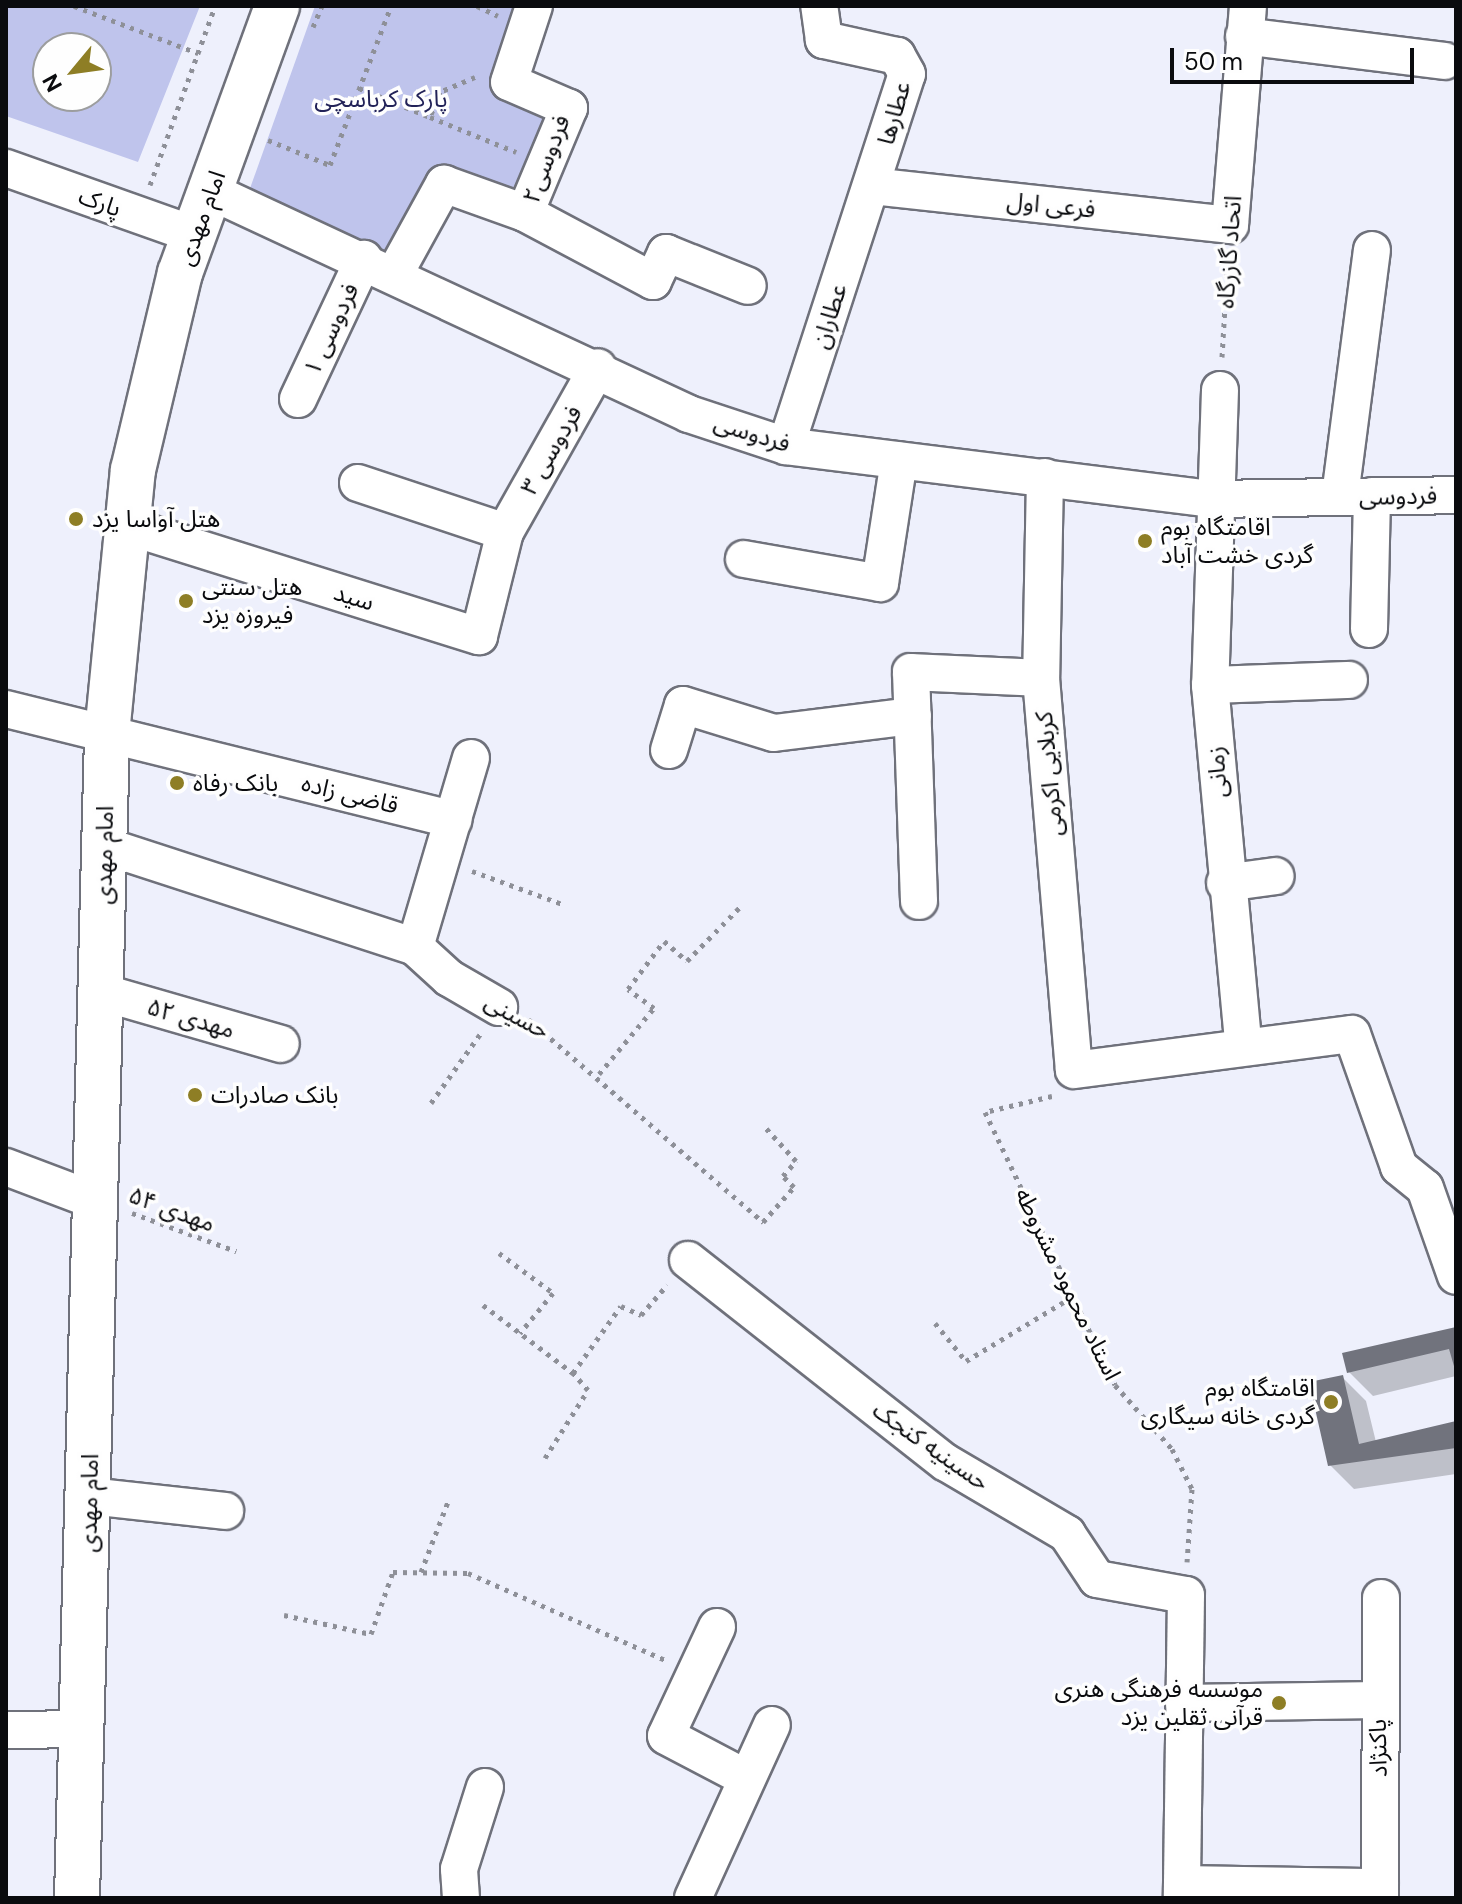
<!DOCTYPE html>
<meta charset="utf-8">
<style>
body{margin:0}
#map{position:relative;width:1462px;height:1904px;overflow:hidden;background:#eef0fc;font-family:"DM Sans","Noto Sans Arabic",sans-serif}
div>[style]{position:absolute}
.green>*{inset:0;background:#bfc4ec}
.shadow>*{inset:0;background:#0003}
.building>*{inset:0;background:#71737d}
.path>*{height:5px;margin-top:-2.5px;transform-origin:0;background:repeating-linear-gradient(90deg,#8e9098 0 4px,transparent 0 10px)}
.roads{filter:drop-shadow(2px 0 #6f717b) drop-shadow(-2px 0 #6f717b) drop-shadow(0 2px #6f717b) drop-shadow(0 -2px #6f717b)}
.minor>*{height:36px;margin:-18px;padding:0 18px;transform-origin:18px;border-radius:18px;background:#fff}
.major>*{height:44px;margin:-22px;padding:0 22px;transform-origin:22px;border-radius:22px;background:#fff}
.dots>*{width:22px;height:22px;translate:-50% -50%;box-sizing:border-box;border:4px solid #fefefe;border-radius:50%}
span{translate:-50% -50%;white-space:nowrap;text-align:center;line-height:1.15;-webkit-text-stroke:7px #fefefe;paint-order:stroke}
.park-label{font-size:24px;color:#222258}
.street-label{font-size:24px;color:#0a0b0e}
.poi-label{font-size:24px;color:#0a0b0e}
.left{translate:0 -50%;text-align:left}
.right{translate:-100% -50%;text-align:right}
.frame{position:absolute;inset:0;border:8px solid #0a0b0e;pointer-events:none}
.north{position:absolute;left:32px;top:32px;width:80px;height:80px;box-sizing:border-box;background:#fefefe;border:2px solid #9c9d9e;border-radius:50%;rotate:241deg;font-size:22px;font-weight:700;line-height:32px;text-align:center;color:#0a0b0e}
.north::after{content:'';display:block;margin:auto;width:28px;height:36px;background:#8e7e25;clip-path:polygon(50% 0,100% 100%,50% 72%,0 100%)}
.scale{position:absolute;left:1170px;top:48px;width:244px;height:36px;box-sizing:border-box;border:4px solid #0a0b0e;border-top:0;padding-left:10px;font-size:24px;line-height:28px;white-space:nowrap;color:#0a0b0e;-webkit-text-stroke:6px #fefefe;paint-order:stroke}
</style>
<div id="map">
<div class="green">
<i style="clip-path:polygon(evenodd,6px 6px,200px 6px,138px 162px,6px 116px,6px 6px,48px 48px,96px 48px,96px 96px,48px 96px,48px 48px)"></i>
<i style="clip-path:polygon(315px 6px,519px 6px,492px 90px,550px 108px,518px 198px,440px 172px,385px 261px,248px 194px)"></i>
</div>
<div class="shadow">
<i style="clip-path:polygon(1456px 1329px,1456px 1376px,1373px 1396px,1349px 1372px)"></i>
<i style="clip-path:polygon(1342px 1377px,1366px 1401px,1376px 1442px,1456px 1423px,1456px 1474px,1354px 1489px,1330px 1465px)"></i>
</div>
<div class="building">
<i style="clip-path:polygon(1456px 1327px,1456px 1373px,1449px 1349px,1347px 1373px,1342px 1353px)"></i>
<i style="clip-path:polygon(1343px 1375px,1359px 1444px,1456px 1421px,1456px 1448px,1328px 1466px,1309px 1382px)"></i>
</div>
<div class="path">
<i style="left:74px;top:6px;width:133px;rotate:20.8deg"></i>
<i style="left:477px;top:6px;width:23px;rotate:25deg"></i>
<i style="left:313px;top:27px;width:23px;rotate:-67deg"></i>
<i style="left:475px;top:77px;width:38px;rotate:157deg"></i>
<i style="left:440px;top:92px;width:27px;rotate:112deg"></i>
<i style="left:430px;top:117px;width:93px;rotate:22.1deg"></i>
<i style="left:359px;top:88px;width:77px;rotate:22.2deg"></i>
<i style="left:268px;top:140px;width:67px;rotate:22deg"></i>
<i style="left:330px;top:165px;width:170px;rotate:-69deg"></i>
<i style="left:150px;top:185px;width:190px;rotate:-70deg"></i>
<i style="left:1222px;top:357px;width:102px;rotate:-86.6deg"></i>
<i style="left:472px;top:871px;width:99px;rotate:20.1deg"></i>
<i style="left:528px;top:1019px;width:311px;rotate:40.8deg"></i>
<i style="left:763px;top:1222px;width:47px;rotate:-48.5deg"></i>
<i style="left:794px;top:1187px;width:16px;rotate:-135deg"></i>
<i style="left:783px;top:1176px;width:20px;rotate:-49deg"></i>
<i style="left:796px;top:1161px;width:46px;rotate:-132.4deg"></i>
<i style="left:599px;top:1074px;width:86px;rotate:-50.2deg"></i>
<i style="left:654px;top:1008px;width:32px;rotate:-144deg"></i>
<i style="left:628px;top:989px;width:60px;rotate:-53.1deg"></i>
<i style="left:664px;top:941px;width:30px;rotate:41deg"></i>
<i style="left:687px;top:961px;width:77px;rotate:-45.5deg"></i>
<i style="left:1052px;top:1096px;width:69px;rotate:166.6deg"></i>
<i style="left:985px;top:1112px;width:302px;rotate:64.5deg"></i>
<i style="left:1115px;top:1385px;width:86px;rotate:48.3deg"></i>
<i style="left:1172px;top:1449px;width:45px;rotate:63.4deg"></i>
<i style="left:1192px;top:1489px;width:73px;rotate:93.9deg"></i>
<i style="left:431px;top:1103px;width:86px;rotate:-54.5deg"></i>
<i style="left:132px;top:1213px;width:111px;rotate:20.1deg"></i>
<i style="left:499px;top:1253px;width:67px;rotate:36.5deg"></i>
<i style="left:553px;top:1293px;width:52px;rotate:129.5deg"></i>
<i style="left:483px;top:1305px;width:113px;rotate:37.1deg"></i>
<i style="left:573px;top:1373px;width:82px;rotate:-54.4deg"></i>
<i style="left:621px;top:1306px;width:22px;rotate:24deg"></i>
<i style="left:641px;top:1315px;width:40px;rotate:-49deg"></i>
<i style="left:935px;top:1323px;width:49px;rotate:50.8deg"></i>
<i style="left:966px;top:1361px;width:124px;rotate:-31.1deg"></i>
<i style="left:545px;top:1458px;width:80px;rotate:-57.7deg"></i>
<i style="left:588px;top:1390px;width:23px;rotate:-131deg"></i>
<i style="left:421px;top:1572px;width:78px;rotate:-69deg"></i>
<i style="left:284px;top:1615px;width:89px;rotate:12.3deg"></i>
<i style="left:371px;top:1634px;width:66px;rotate:-70.5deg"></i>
<i style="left:393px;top:1572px;width:75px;rotate:0.8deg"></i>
<i style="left:468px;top:1573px;width:215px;rotate:23.8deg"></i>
</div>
<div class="roads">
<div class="minor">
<i style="left:1244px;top:36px;width:202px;rotate:7.1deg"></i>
<i style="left:6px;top:168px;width:201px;rotate:19.5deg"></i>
<i style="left:872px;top:186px;width:360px;rotate:6.2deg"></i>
<i style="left:1230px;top:225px;width:220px;rotate:-85.3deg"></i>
<i style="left:210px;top:191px;width:528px;rotate:24.96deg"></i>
<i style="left:689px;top:414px;width:102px;rotate:18.3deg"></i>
<i style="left:786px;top:446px;width:429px;rotate:7.1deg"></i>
<i style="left:1212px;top:499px;width:244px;rotate:-0.9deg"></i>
<i style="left:525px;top:213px;width:145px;rotate:28deg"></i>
<i style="left:653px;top:281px;width:31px;rotate:-65deg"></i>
<i style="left:666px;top:253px;width:88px;rotate:21.9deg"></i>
<i style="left:395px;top:273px;width:102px;rotate:-61.2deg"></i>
<i style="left:444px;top:184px;width:86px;rotate:19.7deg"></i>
<i style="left:525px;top:213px;width:114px;rotate:-67.3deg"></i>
<i style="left:569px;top:108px;width:65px;rotate:-156.6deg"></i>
<i style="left:509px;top:82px;width:80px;rotate:-71.8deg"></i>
<i style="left:1220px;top:390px;width:295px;rotate:91.9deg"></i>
<i style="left:1210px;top:685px;width:361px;rotate:84.7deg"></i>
<i style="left:298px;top:399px;width:155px;rotate:-64.8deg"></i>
<i style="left:786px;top:446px;width:391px;rotate:-72deg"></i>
<i style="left:907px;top:74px;width:21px;rotate:-119deg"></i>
<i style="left:897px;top:56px;width:75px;rotate:-167.6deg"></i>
<i style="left:824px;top:40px;width:34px;rotate:-98deg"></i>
<i style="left:1045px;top:477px;width:201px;rotate:91.1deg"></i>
<i style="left:1041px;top:678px;width:393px;rotate:85.2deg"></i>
<i style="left:1074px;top:1070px;width:280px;rotate:-7.4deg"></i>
<i style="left:1352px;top:1034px;width:141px;rotate:70.5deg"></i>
<i style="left:1399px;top:1167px;width:33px;rotate:39deg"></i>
<i style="left:1425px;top:1188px;width:93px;rotate:70.6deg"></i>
<i style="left:358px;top:483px;width:155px;rotate:18.4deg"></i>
<i style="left:1340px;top:496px;width:248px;rotate:-82.6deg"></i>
<i style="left:127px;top:526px;width:369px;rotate:17.4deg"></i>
<i style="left:479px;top:636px;width:107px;rotate:-76deg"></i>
<i style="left:505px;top:532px;width:189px;rotate:-60.6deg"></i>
<i style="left:744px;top:559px;width:138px;rotate:10deg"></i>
<i style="left:880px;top:583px;width:124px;rotate:-81.2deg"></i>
<i style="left:1369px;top:629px;width:133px;rotate:-88.7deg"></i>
<i style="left:1210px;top:685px;width:139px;rotate:-2.1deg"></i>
<i style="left:6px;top:709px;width:461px;rotate:13.9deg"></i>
<i style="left:669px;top:750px;width:47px;rotate:-72.7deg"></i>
<i style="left:683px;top:705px;width:95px;rotate:17.1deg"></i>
<i style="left:774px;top:733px;width:140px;rotate:-7deg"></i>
<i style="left:105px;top:846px;width:326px;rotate:18deg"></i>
<i style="left:415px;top:947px;width:46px;rotate:42.4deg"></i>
<i style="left:449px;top:978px;width:58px;rotate:30.1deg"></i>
<i style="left:1225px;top:883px;width:51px;rotate:-7.8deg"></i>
<i style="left:919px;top:901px;width:229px;rotate:-92deg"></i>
<i style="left:911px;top:672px;width:130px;rotate:2.6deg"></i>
<i style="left:415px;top:947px;width:197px;rotate:-73.5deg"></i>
<i style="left:101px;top:992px;width:187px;rotate:16.1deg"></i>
<i style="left:6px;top:1167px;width:96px;rotate:20.7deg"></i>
<i style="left:688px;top:1260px;width:327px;rotate:38.2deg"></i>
<i style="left:945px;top:1462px;width:142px;rotate:30.5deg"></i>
<i style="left:1067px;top:1534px;width:54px;rotate:56.3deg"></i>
<i style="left:1097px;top:1579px;width:90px;rotate:10.2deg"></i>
<i style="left:1186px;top:1595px;width:303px;rotate:90.8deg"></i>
<i style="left:90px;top:1496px;width:136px;rotate:6.3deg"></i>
<i style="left:717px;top:1627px;width:120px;rotate:115.1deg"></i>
<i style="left:666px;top:1736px;width:90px;rotate:27.7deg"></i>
<i style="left:1184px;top:1703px;width:193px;rotate:-0.9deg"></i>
<i style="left:6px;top:1730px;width:79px;rotate:-0.7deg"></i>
<i style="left:1183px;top:1884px;width:197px;rotate:0.9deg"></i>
<i style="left:461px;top:1898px;width:29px;rotate:-94deg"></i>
<i style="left:459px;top:1869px;width:86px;rotate:-72.4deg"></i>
<i style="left:693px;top:1898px;width:190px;rotate:-65.5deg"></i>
<i style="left:1380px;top:1898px;width:300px;rotate:-89.8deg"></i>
</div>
<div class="major">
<i style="left:77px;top:1898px;width:1164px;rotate:-88.52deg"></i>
<i style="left:107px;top:734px;width:265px;rotate:-84.4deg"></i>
<i style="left:133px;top:470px;width:203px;rotate:-76.6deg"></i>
<i style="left:180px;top:273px;width:284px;rotate:-70deg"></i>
</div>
</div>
<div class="dots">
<i style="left:76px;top:519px;background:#8e7e25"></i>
<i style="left:1145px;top:541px;background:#8e7e25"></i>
<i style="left:186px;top:601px;background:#8e7e25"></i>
<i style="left:177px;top:783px;background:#8e7e25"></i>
<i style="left:195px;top:1095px;background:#8e7e25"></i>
<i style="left:1331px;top:1402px;background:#8e7e25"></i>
<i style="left:1279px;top:1703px;background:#8e7e25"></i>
</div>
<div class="park-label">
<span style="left:381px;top:99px">پارک کرباسچی</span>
</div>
<div class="street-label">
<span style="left:894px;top:113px;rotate:-74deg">عطارها</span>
<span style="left:546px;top:159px;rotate:-69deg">فردوسی۲</span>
<span style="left:100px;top:202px;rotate:20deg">پارک</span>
<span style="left:1051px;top:205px;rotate:6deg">فرعی اول</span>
<span style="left:201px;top:218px;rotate:-70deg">امام مهدی</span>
<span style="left:1229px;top:252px;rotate:-86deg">اتحاد گازرگاه</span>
<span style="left:829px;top:316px;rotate:-72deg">عطاران</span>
<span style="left:331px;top:329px;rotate:-65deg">فردوسی ۱</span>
<span style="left:752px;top:433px;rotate:17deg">فردوسی</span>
<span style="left:551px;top:450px;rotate:-60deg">فردوسی ۳</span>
<span style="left:1398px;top:496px;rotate:-1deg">فردوسی</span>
<span style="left:354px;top:597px;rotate:17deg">سید</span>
<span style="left:1217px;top:772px;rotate:-94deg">زمانی</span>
<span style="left:1049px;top:774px;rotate:-95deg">کربلایی اکرمی</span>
<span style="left:350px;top:794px;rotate:14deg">قاضی زاده</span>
<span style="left:104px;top:855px;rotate:-89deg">امام مهدی</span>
<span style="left:517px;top:1016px;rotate:28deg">حسینی</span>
<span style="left:191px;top:1018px;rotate:16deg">مهدی ۵۲</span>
<span style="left:172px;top:1209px;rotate:20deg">مهدی ۵۴</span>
<span style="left:1068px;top:1284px;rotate:64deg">استاد محمود مشروطه</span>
<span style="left:931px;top:1446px;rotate:35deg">حسینیه کنجک</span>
<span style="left:89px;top:1503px;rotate:-89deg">امام مهدی</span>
<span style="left:1378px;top:1748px;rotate:-91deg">پاکنژاد</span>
</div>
<div class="poi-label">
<span class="left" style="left:92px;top:519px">هتل آواسا یزد</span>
<span class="left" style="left:1161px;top:541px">اقامتگاه بوم<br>گردی خشت آباد</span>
<span class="left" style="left:202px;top:601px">هتل سنتی<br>فیروزه یزد</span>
<span class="left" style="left:193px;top:783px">بانک رفاه</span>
<span class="left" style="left:211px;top:1095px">بانک صادرات</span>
<span class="right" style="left:1315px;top:1402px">اقامتگاه بوم<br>گردی خانه سیگاری</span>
<span class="right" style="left:1263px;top:1703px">موسسه فرهنگی هنری<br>قرآنی ثقلین یزد</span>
</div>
<div class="frame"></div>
<div class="north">N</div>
<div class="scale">50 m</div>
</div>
